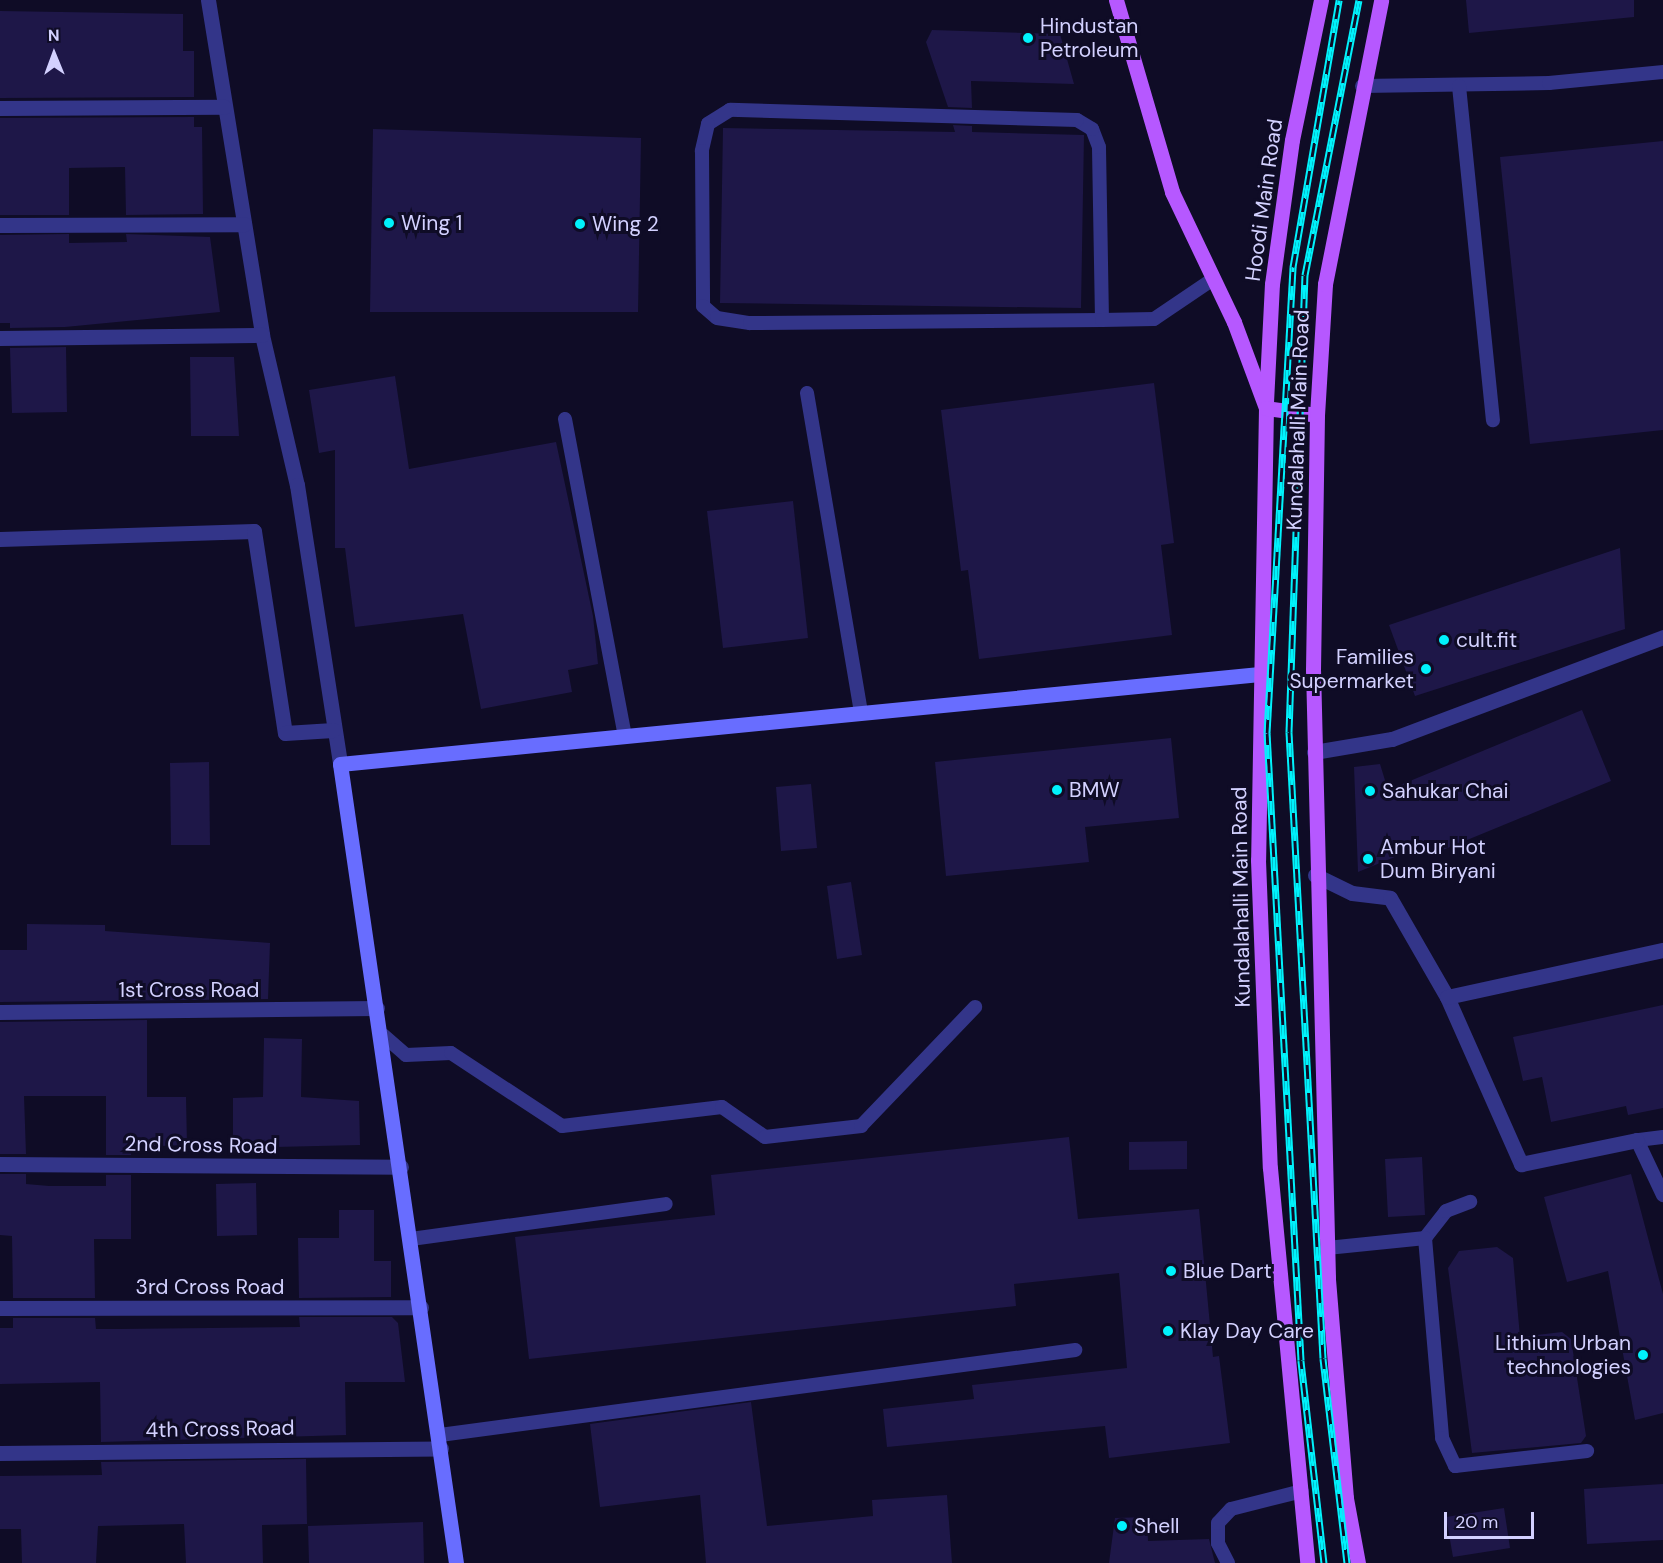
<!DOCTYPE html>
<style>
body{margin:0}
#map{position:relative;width:1663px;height:1563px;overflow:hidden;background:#0f0c26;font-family:"DM Sans",sans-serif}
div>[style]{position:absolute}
.building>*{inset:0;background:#1e1748}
.lane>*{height:14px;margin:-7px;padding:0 7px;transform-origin:7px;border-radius:7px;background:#333589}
.street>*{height:15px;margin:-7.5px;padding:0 7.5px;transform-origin:7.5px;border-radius:7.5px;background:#333589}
.secondary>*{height:15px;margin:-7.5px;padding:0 7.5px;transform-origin:7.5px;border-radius:7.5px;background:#686dff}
.primary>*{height:15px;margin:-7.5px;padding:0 7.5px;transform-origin:7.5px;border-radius:7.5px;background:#b658ff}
.rail>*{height:7px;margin-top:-3.5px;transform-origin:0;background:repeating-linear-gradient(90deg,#0f0c26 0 14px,#00f2fc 0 28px);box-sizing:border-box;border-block:2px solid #00f2fc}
.dots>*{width:16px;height:16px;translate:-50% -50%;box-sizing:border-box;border:3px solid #0f0c26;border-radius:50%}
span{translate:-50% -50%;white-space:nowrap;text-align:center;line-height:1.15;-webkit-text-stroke:6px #0f0c26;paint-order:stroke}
.poi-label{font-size:21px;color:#d3d1ff}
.left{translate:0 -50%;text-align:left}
.right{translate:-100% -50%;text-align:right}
.street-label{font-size:21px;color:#d3d1ff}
.north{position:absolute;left:24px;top:24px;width:60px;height:60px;-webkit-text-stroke:4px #0f0c26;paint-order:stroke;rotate:359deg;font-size:16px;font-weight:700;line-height:24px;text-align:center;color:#d3d1ff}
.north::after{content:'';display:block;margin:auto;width:21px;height:27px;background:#d3d1ff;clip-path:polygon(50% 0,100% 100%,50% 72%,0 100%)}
.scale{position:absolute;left:1444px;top:1512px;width:90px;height:27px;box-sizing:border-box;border:3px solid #d3d1ff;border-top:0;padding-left:8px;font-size:18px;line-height:21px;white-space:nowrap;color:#d3d1ff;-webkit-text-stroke:4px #0f0c26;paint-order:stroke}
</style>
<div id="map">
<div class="building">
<i style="clip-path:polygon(1466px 0,1634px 0,1634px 17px,1469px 33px)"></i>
<i style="clip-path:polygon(0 11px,183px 14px,183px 51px,194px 51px,194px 97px,0 98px)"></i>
<i style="clip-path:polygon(932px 30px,1060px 34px,1074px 84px,971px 81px,972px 108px,948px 107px,926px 42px)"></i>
<i style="clip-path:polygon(194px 117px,194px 127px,202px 127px,203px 214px,126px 215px,125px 167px,69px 168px,69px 215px,0 215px,0 118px)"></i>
<i style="clip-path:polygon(953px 125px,972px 126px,972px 132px,1084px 135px,1081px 308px,720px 303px,723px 128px,955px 132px)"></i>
<i style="clip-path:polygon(373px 129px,641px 138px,638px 312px,370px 312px)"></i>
<i style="clip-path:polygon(1663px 141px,1663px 430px,1530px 444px,1500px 157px)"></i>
<i style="clip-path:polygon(69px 234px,69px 243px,127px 242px,126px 234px,210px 237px,220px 312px,65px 327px,10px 328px,10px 323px,0 323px,0 235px)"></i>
<i style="clip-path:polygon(66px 347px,67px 412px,12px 413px,10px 348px)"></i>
<i style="clip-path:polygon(190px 357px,234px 357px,239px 436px,191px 436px)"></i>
<i style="clip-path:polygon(395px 376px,409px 469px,556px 442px,593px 616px,598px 664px,568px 670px,572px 692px,481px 709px,463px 614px,355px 627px,345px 548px,335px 548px,335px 450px,319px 453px,309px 390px)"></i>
<i style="clip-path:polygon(1154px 383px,1174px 543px,1161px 545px,1172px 635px,979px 659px,968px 570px,961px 571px,941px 410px)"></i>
<i style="clip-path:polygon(793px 501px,808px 638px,723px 648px,707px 511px)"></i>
<i style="clip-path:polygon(1620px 548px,1625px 629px,1415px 696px,1389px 625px)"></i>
<i style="clip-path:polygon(1582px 710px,1611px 781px,1433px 854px,1429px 843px,1358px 872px,1354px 767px,1380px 764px,1388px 790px)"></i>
<i style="clip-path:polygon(1171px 738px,1179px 818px,1085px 827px,1089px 862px,946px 876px,935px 762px)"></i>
<i style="clip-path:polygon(209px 762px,210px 845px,171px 845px,170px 763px)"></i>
<i style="clip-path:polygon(811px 784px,817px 848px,781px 851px,776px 787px)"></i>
<i style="clip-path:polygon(851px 882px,862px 955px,837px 959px,827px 886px)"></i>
<i style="clip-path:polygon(27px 924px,105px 925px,105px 931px,270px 943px,268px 999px,0 1002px,0 950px,27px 950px)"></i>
<i style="clip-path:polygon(1663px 1005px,1663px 1108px,1628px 1115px,1626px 1106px,1551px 1122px,1542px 1077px,1523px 1081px,1513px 1037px)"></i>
<i style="clip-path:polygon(147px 1020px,147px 1097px,186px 1097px,187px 1145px,131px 1147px,131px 1155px,106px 1155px,106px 1096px,24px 1096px,26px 1154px,0 1154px,0 1022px)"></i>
<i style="clip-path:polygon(264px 1038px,302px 1039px,301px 1097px,359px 1101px,360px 1145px,233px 1148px,233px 1098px,263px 1097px)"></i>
<i style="clip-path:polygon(1069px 1137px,1078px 1219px,1199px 1209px,1213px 1357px,1219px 1356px,1230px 1443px,1109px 1458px,1105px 1426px,887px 1447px,883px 1409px,974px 1399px,972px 1385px,1127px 1368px,1119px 1273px,1014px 1284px,1016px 1306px,529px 1359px,515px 1237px,715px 1215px,711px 1175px)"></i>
<i style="clip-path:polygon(1187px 1141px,1187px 1169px,1129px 1170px,1129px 1142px)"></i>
<i style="clip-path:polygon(1422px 1157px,1425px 1215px,1388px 1217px,1385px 1159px)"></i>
<i style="clip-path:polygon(0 1174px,26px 1174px,26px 1184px,49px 1186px,106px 1186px,106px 1175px,131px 1175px,131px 1239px,94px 1239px,95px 1298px,13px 1298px,12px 1236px,0 1235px)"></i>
<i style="clip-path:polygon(1631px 1174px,1663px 1294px,1663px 1413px,1635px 1420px,1608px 1271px,1567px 1282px,1544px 1197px)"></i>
<i style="clip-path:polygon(256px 1183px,257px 1235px,217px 1236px,216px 1184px)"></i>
<i style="clip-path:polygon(339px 1210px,374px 1210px,374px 1261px,391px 1261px,391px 1297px,299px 1298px,298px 1238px,339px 1238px)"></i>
<i style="clip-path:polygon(1497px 1247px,1513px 1258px,1520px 1337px,1562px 1332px,1571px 1339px,1586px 1436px,1581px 1443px,1472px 1453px,1448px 1268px,1459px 1251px)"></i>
<i style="clip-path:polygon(299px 1317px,392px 1317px,398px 1323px,405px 1382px,345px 1382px,346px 1435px,101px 1442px,100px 1382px,0 1384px,0 1328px,13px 1328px,13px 1318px,95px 1318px,96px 1329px,118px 1329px,300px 1327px)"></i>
<i style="clip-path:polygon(751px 1402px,767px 1526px,873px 1516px,872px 1500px,947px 1495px,952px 1563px,706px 1563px,700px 1495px,600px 1507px,590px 1424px)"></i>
<i style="clip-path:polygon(306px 1459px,307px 1524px,262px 1525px,263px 1563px,186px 1563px,184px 1524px,98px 1526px,96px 1563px,22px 1563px,21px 1529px,0 1529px,0 1476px,102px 1475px,101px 1462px)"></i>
<i style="clip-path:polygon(1663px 1484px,1663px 1540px,1587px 1544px,1584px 1489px)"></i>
<i style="clip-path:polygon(1504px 1508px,1510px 1548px,1453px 1557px,1446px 1517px)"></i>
<i style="clip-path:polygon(1147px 1517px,1148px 1541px,1209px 1539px,1215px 1563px,1109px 1563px,1115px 1518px)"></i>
<i style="clip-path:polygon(423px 1522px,424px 1563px,309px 1563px,308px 1526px)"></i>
</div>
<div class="lane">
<i style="left:1362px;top:86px;width:187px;rotate:-0.9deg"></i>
<i style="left:1549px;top:83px;width:115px;rotate:-5.5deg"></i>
<i style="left:1459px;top:86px;width:336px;rotate:84.2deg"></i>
<i style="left:1102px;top:320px;width:173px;rotate:-91deg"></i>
<i style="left:1099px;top:147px;width:19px;rotate:-111deg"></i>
<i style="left:1092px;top:129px;width:17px;rotate:-149deg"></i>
<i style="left:1077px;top:120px;width:347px;rotate:-178.3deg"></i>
<i style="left:730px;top:110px;width:26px;rotate:148deg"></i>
<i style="left:708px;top:124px;width:28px;rotate:103deg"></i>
<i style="left:702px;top:151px;width:155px;rotate:89.6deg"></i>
<i style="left:703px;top:306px;width:18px;rotate:41deg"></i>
<i style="left:717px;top:318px;width:33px;rotate:9deg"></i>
<i style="left:750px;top:323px;width:352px;rotate:-0.5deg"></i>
<i style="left:1102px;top:320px;width:52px;rotate:-1.1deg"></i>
<i style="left:1154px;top:319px;width:71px;rotate:-34.1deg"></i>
<i style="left:807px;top:393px;width:324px;rotate:80.4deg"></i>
<i style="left:565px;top:419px;width:323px;rotate:79.3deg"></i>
<i style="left:383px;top:1035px;width:30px;rotate:41deg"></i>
<i style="left:406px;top:1055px;width:45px;rotate:-2.5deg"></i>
<i style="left:451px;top:1053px;width:133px;rotate:33.3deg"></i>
<i style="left:562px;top:1126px;width:161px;rotate:-6.8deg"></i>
<i style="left:722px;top:1107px;width:52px;rotate:34.9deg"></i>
<i style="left:765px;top:1137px;width:97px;rotate:-6.5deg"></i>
<i style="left:861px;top:1126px;width:165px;rotate:-46.2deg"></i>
<i style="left:1663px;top:1137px;width:26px;rotate:173deg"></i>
<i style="left:1637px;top:1140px;width:61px;rotate:64.7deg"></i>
<i style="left:1425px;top:1238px;width:34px;rotate:-52deg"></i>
<i style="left:1446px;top:1211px;width:26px;rotate:-21deg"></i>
<i style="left:411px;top:1239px;width:257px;rotate:-7.8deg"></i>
<i style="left:1327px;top:1248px;width:99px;rotate:-5.8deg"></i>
<i style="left:1425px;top:1238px;width:201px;rotate:85.1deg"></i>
<i style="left:1442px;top:1438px;width:31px;rotate:65deg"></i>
<i style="left:1455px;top:1466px;width:133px;rotate:-6.5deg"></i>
<i style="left:440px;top:1435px;width:641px;rotate:-7.62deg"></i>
<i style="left:1228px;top:1563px;width:22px;rotate:-117deg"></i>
<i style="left:1218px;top:1543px;width:20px;rotate:-90deg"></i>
<i style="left:1218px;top:1523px;width:19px;rotate:-47deg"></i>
<i style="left:1231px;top:1509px;width:73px;rotate:-14.2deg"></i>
</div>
<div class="street">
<i style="left:208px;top:0;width:339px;rotate:80.8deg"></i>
<i style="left:262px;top:335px;width:154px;rotate:76.9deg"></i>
<i style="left:297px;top:485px;width:282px;rotate:81.2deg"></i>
<i style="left:0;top:108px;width:224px;rotate:-0.3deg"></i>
<i style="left:0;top:225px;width:244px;rotate:-0.2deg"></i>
<i style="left:0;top:338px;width:262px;rotate:-0.7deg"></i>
<i style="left:0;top:539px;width:254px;rotate:-1.8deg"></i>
<i style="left:254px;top:531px;width:204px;rotate:81.3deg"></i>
<i style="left:285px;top:733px;width:48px;rotate:-3.6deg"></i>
<i style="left:1314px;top:752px;width:79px;rotate:-9.5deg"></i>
<i style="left:1392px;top:739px;width:290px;rotate:-20.6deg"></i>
<i style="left:1315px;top:875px;width:41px;rotate:25.9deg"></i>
<i style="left:1352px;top:893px;width:38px;rotate:7deg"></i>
<i style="left:1390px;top:898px;width:114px;rotate:60.1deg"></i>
<i style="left:1447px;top:997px;width:183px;rotate:66.1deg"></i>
<i style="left:1521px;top:1164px;width:118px;rotate:-11.7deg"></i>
<i style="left:1447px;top:997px;width:221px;rotate:-12.3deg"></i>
<i style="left:0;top:1012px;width:377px;rotate:-0.6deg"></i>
<i style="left:0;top:1164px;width:401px;rotate:0.4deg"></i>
<i style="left:0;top:1308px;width:421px;rotate:-0.1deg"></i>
<i style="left:0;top:1453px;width:441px;rotate:-0.6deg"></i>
</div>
<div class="secondary">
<i style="left:456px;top:1563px;width:807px;rotate:-98.26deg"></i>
<i style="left:340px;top:764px;width:924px;rotate:-5.59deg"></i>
</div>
<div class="primary">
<i style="left:1116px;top:0;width:200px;rotate:73.7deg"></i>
<i style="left:1172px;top:192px;width:144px;rotate:64.5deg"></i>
<i style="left:1234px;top:322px;width:92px;rotate:69.6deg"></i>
<i style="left:1266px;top:408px;width:452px;rotate:91deg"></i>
<i style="left:1258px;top:860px;width:308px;rotate:87.8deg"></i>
<i style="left:1270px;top:1168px;width:397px;rotate:84.6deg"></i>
<i style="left:1266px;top:402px;width:118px;rotate:-87.1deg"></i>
<i style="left:1272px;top:284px;width:145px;rotate:-82.1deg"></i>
<i style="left:1292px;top:140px;width:143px;rotate:-78.3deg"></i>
<i style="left:1266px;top:408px;width:51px;rotate:7.8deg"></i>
<i style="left:1358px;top:1563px;width:66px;rotate:-100.5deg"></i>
<i style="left:1346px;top:1498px;width:221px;rotate:-94.7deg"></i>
<i style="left:1328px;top:1278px;width:608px;rotate:-91.41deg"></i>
<i style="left:1313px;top:670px;width:255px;rotate:-89.1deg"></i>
<i style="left:1317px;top:415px;width:131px;rotate:-86.5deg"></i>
<i style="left:1325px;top:284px;width:289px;rotate:-78.8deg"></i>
</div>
<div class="rail">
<i style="left:1324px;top:1563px;width:204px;rotate:-96.5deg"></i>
<i style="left:1301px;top:1360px;width:628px;rotate:-93.1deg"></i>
<i style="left:1267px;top:733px;width:467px;rotate:-86.8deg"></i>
<i style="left:1293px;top:267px;width:271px;rotate:-80.2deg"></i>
<i style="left:1347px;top:1563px;width:206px;rotate:-96.7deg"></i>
<i style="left:1323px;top:1358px;width:627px;rotate:-93.11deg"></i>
<i style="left:1289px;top:732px;width:457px;rotate:-88deg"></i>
<i style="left:1305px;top:275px;width:280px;rotate:-78.9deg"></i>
</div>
<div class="dots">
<i style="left:1028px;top:38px;background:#00f2fc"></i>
<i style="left:389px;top:223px;background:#00f2fc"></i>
<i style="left:580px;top:224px;background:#00f2fc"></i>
<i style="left:1444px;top:640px;background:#00f2fc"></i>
<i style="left:1426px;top:669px;background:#00f2fc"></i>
<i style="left:1057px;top:790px;background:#00f2fc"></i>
<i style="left:1370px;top:791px;background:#00f2fc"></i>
<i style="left:1368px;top:859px;background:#00f2fc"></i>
<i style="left:1171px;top:1271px;background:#00f2fc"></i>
<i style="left:1168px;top:1331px;background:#00f2fc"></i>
<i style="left:1643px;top:1355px;background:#00f2fc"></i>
<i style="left:1122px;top:1526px;background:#00f2fc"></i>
</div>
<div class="poi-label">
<span class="left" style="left:1040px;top:38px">Hindustan<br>Petroleum</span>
<span class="left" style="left:401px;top:223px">Wing 1</span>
<span class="left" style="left:592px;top:224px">Wing 2</span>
<span class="left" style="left:1456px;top:640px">cult.fit</span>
<span class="right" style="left:1414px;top:669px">Families<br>Supermarket</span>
<span class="left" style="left:1069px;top:790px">BMW</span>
<span class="left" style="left:1382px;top:791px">Sahukar Chai</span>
<span class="left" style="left:1380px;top:859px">Ambur Hot<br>Dum Biryani</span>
<span class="left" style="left:1183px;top:1271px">Blue Dart</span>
<span class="left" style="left:1180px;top:1331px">Klay Day Care</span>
<span class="right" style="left:1631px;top:1355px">Lithium Urban<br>technologies</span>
<span class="left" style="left:1134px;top:1526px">Shell</span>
</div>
<div class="street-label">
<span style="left:1264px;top:200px;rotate:-82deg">Hoodi Main Road</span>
<span style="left:1298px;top:420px;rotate:-88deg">Kundalahalli Main Road</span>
<span style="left:1241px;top:897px;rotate:-91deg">Kundalahalli Main Road</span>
<span style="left:189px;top:990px">1st Cross Road</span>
<span style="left:201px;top:1145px;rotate:1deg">2nd Cross Road</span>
<span style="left:210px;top:1287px">3rd Cross Road</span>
<span style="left:220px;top:1429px;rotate:-1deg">4th Cross Road</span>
</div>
<div class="north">N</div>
<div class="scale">20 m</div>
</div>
